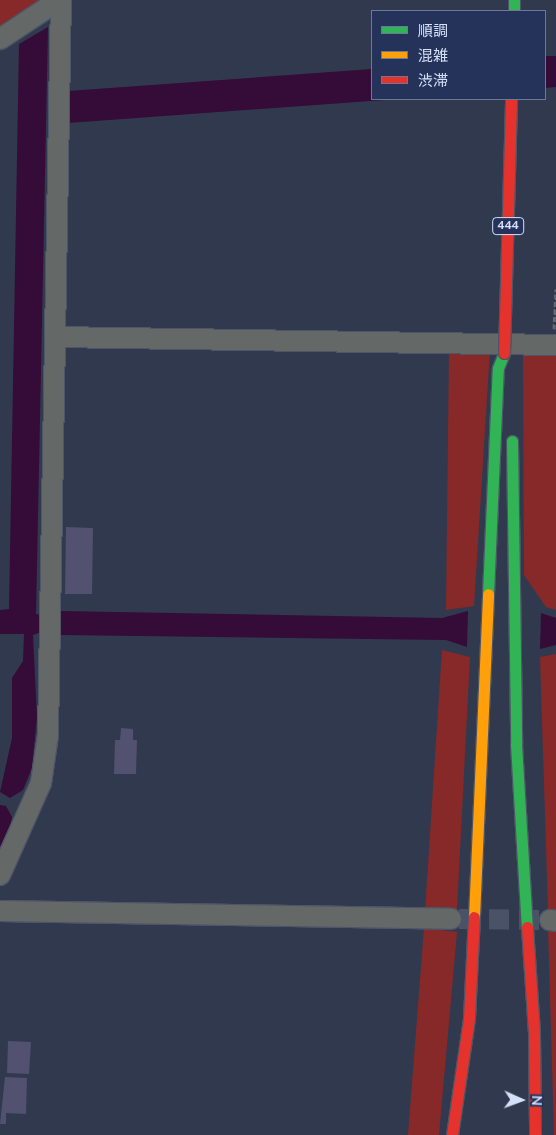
<!DOCTYPE html>
<meta charset="utf-8">
<style>
body{margin:0}
#map{position:relative;width:556px;height:1135px;overflow:hidden;background:#31394e;font-family:"Nunito Sans","Noto Sans JP",sans-serif}
div>[style]{position:absolute}
.green>*{inset:0;background:#882929}
.water>*{inset:0;background:#350b38}
.building>*{inset:0;background:#525170}
.street-tunnel>*{height:20px;margin-top:-10px;transform-origin:0;background:repeating-linear-gradient(90deg,#4a5268 0 20px,transparent 0 30px)}
.path>*{height:3px;margin-top:-1.5px;transform-origin:0;background:repeating-linear-gradient(90deg,#64696e 0 5px,transparent 0 7.5px)}
.roads{filter:drop-shadow(1px 0 #4e5567) drop-shadow(-1px 0 #4e5567) drop-shadow(0 1px #4e5567) drop-shadow(0 -1px #4e5567)}
.street>*{height:20px;margin:-10px;padding:0 10px;transform-origin:10px;border-radius:10px;background:#646968}
.fast>*{height:11px;margin:-5.5px;padding:0 5.5px;transform-origin:5.5px;border-radius:5.5px;background:#30b455}
.slow>*{height:11px;margin:-5.5px;padding:0 5.5px;transform-origin:5.5px;border-radius:5.5px;background:#ff9f0a}
.jam>*{height:11px;margin:-5.5px;padding:0 5.5px;transform-origin:5.5px;border-radius:5.5px;background:#e5322d}
.bridges{filter:drop-shadow(1px 0 #4e5567) drop-shadow(-1px 0 #4e5567) drop-shadow(0 1px #4e5567) drop-shadow(0 -1px #4e5567)}
.jam-bridge>*{height:11px;margin:-5.5px;padding:0 5.5px;transform-origin:5.5px;border-radius:5.5px;background:#e5322d}
span{translate:-50% -50%;white-space:nowrap;text-align:center;line-height:1.15;-webkit-text-stroke:4px #25335a;paint-order:stroke}
.shield-label span{padding:1px 4px;background:#25335a;border:1px solid;border-radius:4px;-webkit-text-stroke-width:0}
.shield-label{font-size:12px;color:#d6e0f9;font-weight:700}
.legend{position:absolute;left:371px;top:10px;width:175px;height:90px;box-sizing:border-box;background:#25335a;border:1px solid #6c789a;margin:0;padding:6px 9px;list-style:none;font-size:15px;color:#d6e0f9}
.legend li{display:flex;align-items:center;gap:10px;height:25px}
.legend b{width:25px;border:1px solid #6c789a}
.north{position:absolute;left:496px;top:1075px;width:50px;height:50px;-webkit-text-stroke:4px #25335a;paint-order:stroke;rotate:92deg;font-size:14px;font-weight:700;line-height:20px;text-align:center;color:#d6e0f9}
.north::after{content:'';display:block;margin:auto;width:18px;height:22px;background:#d6e0f9;clip-path:polygon(50% 0,100% 100%,50% 72%,0 100%)}
</style>
<div id="map">
<div class="green">
<i style="clip-path:polygon(0 0,45px 0,0 29px)"></i>
<i style="clip-path:polygon(449px 349px,490px 350px,474px 606px,446px 610px)"></i>
<i style="clip-path:polygon(523px 354px,556px 354px,556px 610px,546px 607px,524px 575px)"></i>
<i style="clip-path:polygon(442px 650px,470px 657px,457px 909px,425px 911px)"></i>
<i style="clip-path:polygon(556px 654px,556px 910px,548px 910px,540px 657px)"></i>
<i style="clip-path:polygon(424px 928px,457px 932px,439px 1135px,408px 1135px)"></i>
<i style="clip-path:polygon(548px 928px,556px 929px,556px 1135px,554px 1135px)"></i>
</div>
<div class="water">
<i style="clip-path:polygon(48px 27px,36px 614px,42px 615px,41px 632px,33px 635px,37px 717px,32px 768px,23px 790px,10px 798px,0 792px,12px 738px,12px 678px,23px 661px,24px 634px,0 634px,0 610px,9px 609px,19px 44px)"></i>
<i style="clip-path:polygon(545px 56px,556px 56px,556px 87px,545px 88px)"></i>
<i style="clip-path:polygon(372px 69px,372px 99px,398px 99px,68px 123px,68px 91px)"></i>
<i style="clip-path:polygon(61px 611px,442px 618px,468px 611px,467px 647px,446px 640px,60px 635px,56px 632px,56px 615px,61px 615px)"></i>
<i style="clip-path:polygon(541px 613px,556px 618px,556px 645px,540px 649px)"></i>
<i style="clip-path:polygon(0 805px,6px 806px,12px 817px,10px 830px,0 850px)"></i>
</div>
<div class="building">
<i style="clip-path:polygon(66px 527px,93px 528px,92px 594px,65px 594px)"></i>
<i style="clip-path:polygon(121px 728px,133px 729px,133px 740px,137px 740px,136px 774px,114px 774px,115px 740px,120px 740px)"></i>
<i style="clip-path:polygon(8px 1041px,31px 1042px,29px 1074px,7px 1073px)"></i>
<i style="clip-path:polygon(5px 1077px,27px 1078px,26px 1114px,6px 1113px,6px 1124px,0 1124px)"></i>
</div>
<div class="street-tunnel">
<i style="left:459px;top:919px;width:81px;rotate:0.7deg"></i>
</div>
<div class="path">
<i style="left:554px;top:329px;width:40px;rotate:-87.1deg"></i>
</div>
<div class="roads">
<div class="street">
<i style="left:0;top:39px;width:71px;rotate:-33.5deg"></i>
<i style="left:56px;top:337px;width:500px;rotate:0.92deg"></i>
<i style="left:0;top:875px;width:101px;rotate:-66deg"></i>
<i style="left:41px;top:783px;width:49px;rotate:-81.7deg"></i>
<i style="left:48px;top:735px;width:735px;rotate:-88.99deg"></i>
<i style="left:0;top:911px;width:451px;rotate:1deg"></i>
<i style="left:550px;top:920px;width:6px;rotate:9deg"></i>
</div>
<div class="fast">
<i style="left:514px;top:0;width:11px;rotate:90deg"></i>
<i style="left:512px;top:441px;width:303px;rotate:89.2deg"></i>
<i style="left:516px;top:744px;width:183px;rotate:86.6deg"></i>
<i style="left:488px;top:594px;width:226px;rotate:-87.5deg"></i>
<i style="left:498px;top:368px;width:16px;rotate:-68deg"></i>
</div>
<div class="slow">
<i style="left:474px;top:917px;width:323px;rotate:-87.5deg"></i>
</div>
<div class="jam">
<i style="left:527px;top:927px;width:106px;rotate:86.2deg"></i>
<i style="left:534px;top:1033px;width:102px;rotate:89.4deg"></i>
<i style="left:452px;top:1135px;width:118px;rotate:-81.7deg"></i>
<i style="left:469px;top:1018px;width:101px;rotate:-87.2deg"></i>
</div>
</div>
<div class="bridges">
<div class="jam-bridge">
<i style="left:504px;top:353px;width:254px;rotate:-88.4deg"></i>
</div>
</div>
<div class="shield-label">
<span style="left:508px;top:226px">444</span>
</div>
<ul class="legend">
<li><b style="height:6px;background:#30b455"></b>順調</li>
<li><b style="height:6px;background:#ff9f0a"></b>混雑</li>
<li><b style="height:6px;background:#e5322d"></b>渋滞</li>
</ul>
<div class="north">N</div>
</div>
